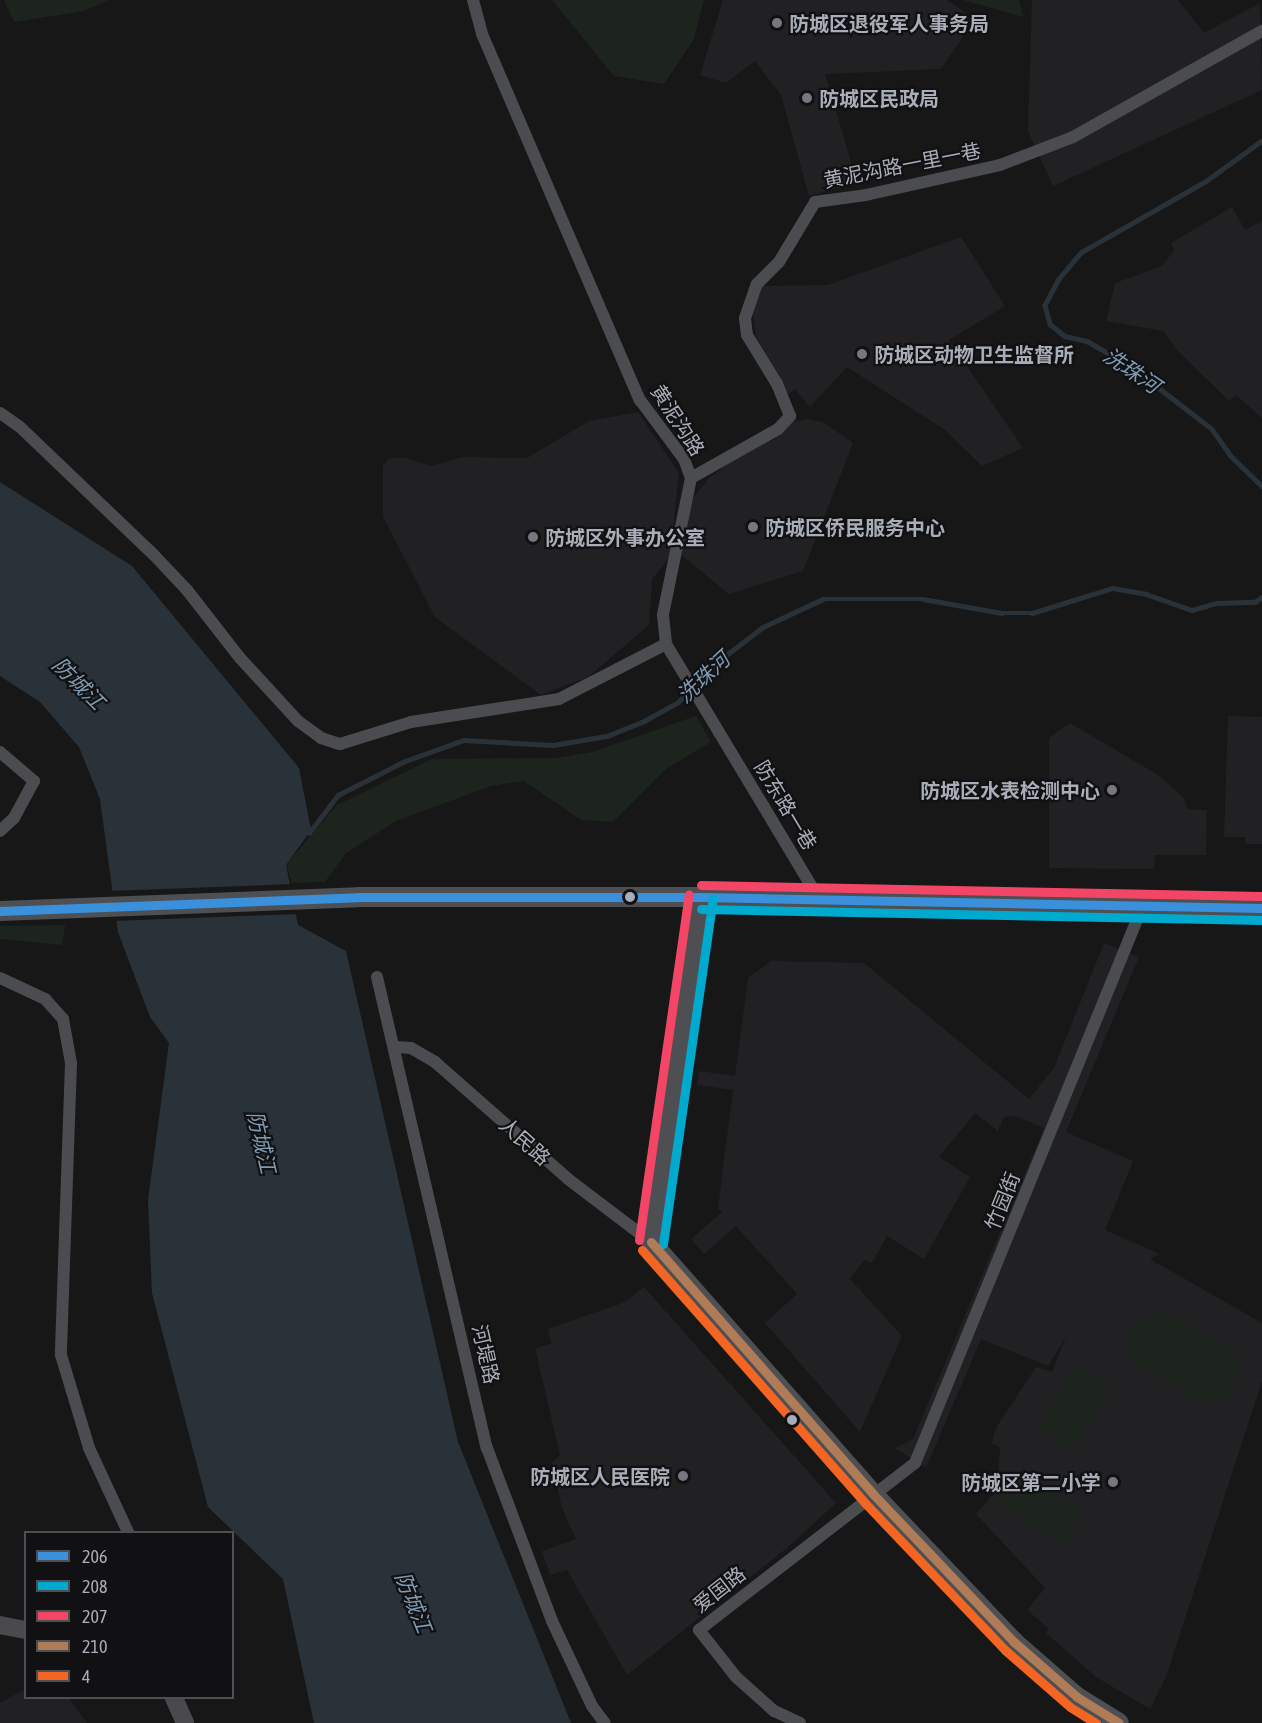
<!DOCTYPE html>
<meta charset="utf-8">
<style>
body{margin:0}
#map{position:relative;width:1262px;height:1723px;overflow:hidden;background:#171717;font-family:"Asap Condensed","Noto Sans SC",sans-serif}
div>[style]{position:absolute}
.built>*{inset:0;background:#212123}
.green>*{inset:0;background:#1d241e}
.water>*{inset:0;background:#2a3239}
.pier>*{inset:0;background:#171717}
.stream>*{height:4.5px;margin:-2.25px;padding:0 2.25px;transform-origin:2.25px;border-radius:2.25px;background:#2a3239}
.street>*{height:12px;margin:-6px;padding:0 6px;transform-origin:6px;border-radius:6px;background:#4b4c50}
.secondary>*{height:18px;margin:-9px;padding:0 9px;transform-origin:9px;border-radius:9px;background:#4a4a4e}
.primary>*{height:20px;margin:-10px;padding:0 10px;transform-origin:10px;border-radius:10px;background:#4d4f52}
.bus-1>*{height:9px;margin:-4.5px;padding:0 4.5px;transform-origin:4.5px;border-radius:4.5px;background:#3a90db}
.bus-2>*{height:9px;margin:-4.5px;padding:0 4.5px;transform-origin:4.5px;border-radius:4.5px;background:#00a9ce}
.bus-3>*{height:9px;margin:-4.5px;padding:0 4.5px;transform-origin:4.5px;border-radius:4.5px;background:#f34667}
.bus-4>*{height:9px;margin:-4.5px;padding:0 4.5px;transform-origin:4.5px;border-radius:4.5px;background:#b07c57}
.bus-5>*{height:9px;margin:-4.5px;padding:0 4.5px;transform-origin:4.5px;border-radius:4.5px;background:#f26522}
.dots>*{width:16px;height:16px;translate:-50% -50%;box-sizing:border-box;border:3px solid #111113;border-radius:50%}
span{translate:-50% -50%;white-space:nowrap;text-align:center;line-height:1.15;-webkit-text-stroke:4.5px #111113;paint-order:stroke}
.poi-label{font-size:20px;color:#a8adb8;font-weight:700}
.left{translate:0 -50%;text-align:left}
.right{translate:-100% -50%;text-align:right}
.street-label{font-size:20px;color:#a8adb8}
.water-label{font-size:21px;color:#7f9bb3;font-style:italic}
.legend{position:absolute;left:24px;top:1531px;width:210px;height:168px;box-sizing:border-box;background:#111113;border:2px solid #4d4f55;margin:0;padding:8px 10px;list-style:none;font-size:18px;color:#a8adb8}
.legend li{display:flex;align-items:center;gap:12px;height:30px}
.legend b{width:30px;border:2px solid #4d4f55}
</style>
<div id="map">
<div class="built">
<i style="clip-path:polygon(723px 0,947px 0,975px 19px,941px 69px,825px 74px,857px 182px,809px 196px,781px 95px,755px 61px,726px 83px,700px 75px)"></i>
<i style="clip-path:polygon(1032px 0,1178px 0,1204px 33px,1260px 3px,1262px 90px,1053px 186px,1028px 131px)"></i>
<i style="clip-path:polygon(1232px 207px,1245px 230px,1262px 221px,1262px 418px,1236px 395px,1229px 401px,1177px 350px,1163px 331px,1106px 321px,1115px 283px,1162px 266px,1174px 250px,1171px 243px)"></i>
<i style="clip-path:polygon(961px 237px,1005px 306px,949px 340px,1023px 448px,982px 466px,945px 430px,847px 367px,810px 407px,795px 389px,786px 396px,756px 336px,752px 309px,761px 286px,828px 285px)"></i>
<i style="clip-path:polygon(638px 412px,679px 473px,670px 557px,652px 579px,649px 625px,588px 677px,541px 695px,435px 617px,383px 517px,383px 466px,389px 458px,406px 458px,431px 466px,463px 457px,527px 458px,589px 421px)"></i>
<i style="clip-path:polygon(808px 419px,823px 422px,853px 443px,803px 571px,729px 594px,679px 553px,690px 502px,709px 478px,740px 454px,775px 439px,789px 422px)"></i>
<i style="clip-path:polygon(1228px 716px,1262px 717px,1262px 844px,1245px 844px,1245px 837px,1224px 837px)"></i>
<i style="clip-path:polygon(1070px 723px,1158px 775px,1183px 797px,1188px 809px,1207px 810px,1206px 855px,1155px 855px,1154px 869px,1049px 868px,1049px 738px)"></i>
<i style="clip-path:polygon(1104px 943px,1139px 957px,1066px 1132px,1133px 1161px,1105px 1230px,1160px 1254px,1150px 1259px,1262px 1323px,1262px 1381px,1166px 1677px,1150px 1709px,1096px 1677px,1046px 1633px,1049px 1629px,1027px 1610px,1045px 1588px,976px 1514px,997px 1490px,1000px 1448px,992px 1443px,996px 1428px,1036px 1367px,1052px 1372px,1066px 1337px,1048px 1366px,981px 1339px,926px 1468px,895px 1448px,913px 1439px,1044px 1128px,1015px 1116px,1004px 1117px,998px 1131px,975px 1113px,939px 1157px,970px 1177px,924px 1259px,887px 1236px,872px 1263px,864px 1260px,850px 1279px,902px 1336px,860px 1432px,765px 1323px,797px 1294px,736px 1226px,704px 1254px,691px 1239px,722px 1212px,718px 1208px,733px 1090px,697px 1085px,699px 1071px,735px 1076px,748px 978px,771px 961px,864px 963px,1029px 1099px,1054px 1068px)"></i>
<i style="clip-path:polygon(644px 1287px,836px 1503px,787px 1548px,627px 1675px,567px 1570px,550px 1575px,542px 1551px,576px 1539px,562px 1508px,552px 1463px,560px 1455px,535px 1348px,551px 1344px,548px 1329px,625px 1302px)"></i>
<i style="clip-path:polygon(25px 1689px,26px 1698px,69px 1698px,87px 1723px,0 1723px,0 1703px)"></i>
</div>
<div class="green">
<i style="clip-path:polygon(4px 0,109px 0,84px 11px,14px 22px)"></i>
<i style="clip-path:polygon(552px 0,704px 0,694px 39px,664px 84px,614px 76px)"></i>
<i style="clip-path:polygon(963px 0,1019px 0,1023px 17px)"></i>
<i style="clip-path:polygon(696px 716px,711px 742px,666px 769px,613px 822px,581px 820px,524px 781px,491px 786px,396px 821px,346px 853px,325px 882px,292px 883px,286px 865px,337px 805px,432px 759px,556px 758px,592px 752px)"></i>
<i style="clip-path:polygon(65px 925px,62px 945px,0 939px,0 926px)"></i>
<i style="clip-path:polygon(1153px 1314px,1171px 1315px,1232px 1350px,1239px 1367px,1232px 1391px,1219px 1400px,1203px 1402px,1136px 1365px,1129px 1352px,1129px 1337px,1137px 1322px)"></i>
<i style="clip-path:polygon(1076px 1366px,1111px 1388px,1072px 1450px,1037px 1428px)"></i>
<i style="clip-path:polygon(1014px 1470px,1083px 1513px,1064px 1545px,994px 1502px)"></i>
</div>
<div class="water">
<i style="clip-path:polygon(0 482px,132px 566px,299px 768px,311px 830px,286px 865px,298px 925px,346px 951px,458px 1442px,571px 1723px,314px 1723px,283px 1579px,208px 1507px,152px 1293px,148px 1200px,169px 1043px,150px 1017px,118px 932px,100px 799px,79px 747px,40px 702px,0 676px)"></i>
</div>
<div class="pier">
<i style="clip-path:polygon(293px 884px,299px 914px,113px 921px,109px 891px)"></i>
</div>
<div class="stream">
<i style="left:1262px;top:141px;width:68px;rotate:144deg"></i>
<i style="left:1207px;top:181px;width:145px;rotate:150.3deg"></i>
<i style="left:1081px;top:253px;width:34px;rotate:130deg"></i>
<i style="left:1059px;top:279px;width:30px;rotate:118deg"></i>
<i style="left:1045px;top:305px;width:20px;rotate:75deg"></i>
<i style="left:1050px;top:324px;width:19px;rotate:39deg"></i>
<i style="left:1065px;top:336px;width:23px;rotate:13deg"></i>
<i style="left:1087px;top:341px;width:48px;rotate:29.7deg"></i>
<i style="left:1129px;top:365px;width:105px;rotate:37.6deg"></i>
<i style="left:1212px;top:429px;width:32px;rotate:55deg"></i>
<i style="left:1230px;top:455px;width:45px;rotate:44.1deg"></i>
<i style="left:309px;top:833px;width:48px;rotate:-52.7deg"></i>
<i style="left:338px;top:795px;width:75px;rotate:-26.9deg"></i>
<i style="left:405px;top:761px;width:63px;rotate:-19.6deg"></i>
<i style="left:464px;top:740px;width:89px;rotate:3.2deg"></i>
<i style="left:553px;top:745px;width:55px;rotate:-9.5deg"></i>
<i style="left:607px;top:736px;width:40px;rotate:-22deg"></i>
<i style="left:644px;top:721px;width:39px;rotate:-29deg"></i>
<i style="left:678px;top:702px;width:71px;rotate:-43.9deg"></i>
<i style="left:729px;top:653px;width:43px;rotate:-37.4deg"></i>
<i style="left:763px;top:627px;width:66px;rotate:-25deg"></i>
<i style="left:823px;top:599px;width:100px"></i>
<i style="left:923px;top:599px;width:80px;rotate:10deg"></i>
<i style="left:1002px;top:613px;width:30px"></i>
<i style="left:1032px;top:613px;width:85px;rotate:-17.2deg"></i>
<i style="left:1113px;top:588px;width:34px;rotate:10deg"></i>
<i style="left:1146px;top:594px;width:49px;rotate:19.2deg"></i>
<i style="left:1192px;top:610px;width:26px;rotate:-16deg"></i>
<i style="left:1217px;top:603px;width:38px;rotate:-2deg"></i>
<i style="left:1255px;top:602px;width:9px;rotate:-36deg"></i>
</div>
<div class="street">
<i style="left:473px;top:0;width:35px;rotate:75deg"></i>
<i style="left:482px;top:34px;width:399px;rotate:66.7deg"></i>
<i style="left:640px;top:400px;width:74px;rotate:53.3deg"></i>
<i style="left:684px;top:459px;width:20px;rotate:70deg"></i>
<i style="left:691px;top:478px;width:140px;rotate:101.6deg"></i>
<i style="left:663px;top:615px;width:29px;rotate:84deg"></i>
<i style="left:666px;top:644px;width:299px;rotate:59deg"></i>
<i style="left:0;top:413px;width:24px;rotate:35deg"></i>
<i style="left:20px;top:427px;width:184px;rotate:43.7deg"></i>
<i style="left:153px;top:554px;width:50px;rotate:46.6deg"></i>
<i style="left:187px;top:590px;width:86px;rotate:52.1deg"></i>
<i style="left:240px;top:658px;width:86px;rotate:47.4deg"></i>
<i style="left:298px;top:721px;width:29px;rotate:36deg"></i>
<i style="left:321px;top:738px;width:20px;rotate:18deg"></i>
<i style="left:340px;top:744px;width:74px;rotate:-17.2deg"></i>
<i style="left:411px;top:722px;width:150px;rotate:-8.8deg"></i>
<i style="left:559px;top:699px;width:120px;rotate:-27.2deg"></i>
<i style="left:691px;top:478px;width:100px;rotate:-29.4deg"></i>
<i style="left:778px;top:429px;width:18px;rotate:-47deg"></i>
<i style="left:790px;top:416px;width:35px;rotate:-112deg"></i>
<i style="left:777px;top:384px;width:57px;rotate:-121.5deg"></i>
<i style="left:747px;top:335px;width:17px;rotate:-97deg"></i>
<i style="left:745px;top:318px;width:36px;rotate:-71deg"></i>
<i style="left:757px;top:284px;width:31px;rotate:-45deg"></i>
<i style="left:779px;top:262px;width:70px;rotate:-59deg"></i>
<i style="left:815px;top:202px;width:51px;rotate:-7.8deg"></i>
<i style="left:866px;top:195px;width:137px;rotate:-12.6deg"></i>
<i style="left:1000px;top:165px;width:78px;rotate:-21deg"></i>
<i style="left:1073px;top:137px;width:217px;rotate:-29.3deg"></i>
<i style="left:0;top:752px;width:45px;rotate:40.5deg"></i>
<i style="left:34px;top:781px;width:42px;rotate:118.4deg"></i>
<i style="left:14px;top:818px;width:19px;rotate:137deg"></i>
<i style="left:377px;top:977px;width:484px;rotate:76.9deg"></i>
<i style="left:487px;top:1448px;width:185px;rotate:69.4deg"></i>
<i style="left:552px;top:1621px;width:94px;rotate:64.8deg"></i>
<i style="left:592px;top:1706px;width:21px;rotate:53deg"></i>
<i style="left:0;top:978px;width:50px;rotate:25deg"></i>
<i style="left:45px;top:999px;width:27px;rotate:48deg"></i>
<i style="left:63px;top:1019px;width:45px;rotate:79.7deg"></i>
<i style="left:71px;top:1063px;width:292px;rotate:92deg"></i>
<i style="left:61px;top:1355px;width:97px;rotate:73.2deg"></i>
<i style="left:89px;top:1448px;width:93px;rotate:65.1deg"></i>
<i style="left:396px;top:1047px;width:15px;rotate:4deg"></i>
<i style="left:411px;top:1048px;width:28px;rotate:30deg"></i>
<i style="left:435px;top:1062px;width:177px;rotate:41.3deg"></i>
<i style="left:568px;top:1179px;width:104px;rotate:37.2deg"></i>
<i style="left:800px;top:1723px;width:29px;rotate:-155deg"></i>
<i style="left:774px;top:1711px;width:51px;rotate:-138.2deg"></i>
<i style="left:736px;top:1677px;width:60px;rotate:-128.2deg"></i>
<i style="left:699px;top:1630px;width:273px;rotate:-37.7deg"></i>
<i style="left:915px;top:1463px;width:603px;rotate:-67.77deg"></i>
</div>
<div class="secondary">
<i style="left:0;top:1625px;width:26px;rotate:11deg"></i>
<i style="left:174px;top:1698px;width:27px;rotate:66deg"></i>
</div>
<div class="primary">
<i style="left:701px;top:897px;width:349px;rotate:98.2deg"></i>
<i style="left:651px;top:1242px;width:337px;rotate:48.6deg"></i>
<i style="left:874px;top:1495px;width:203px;rotate:46.4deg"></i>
<i style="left:1014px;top:1642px;width:84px;rotate:41.1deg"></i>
<i style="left:1077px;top:1697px;width:49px;rotate:31.8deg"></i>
<i style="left:0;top:911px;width:358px;rotate:-2.2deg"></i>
<i style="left:358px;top:897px;width:343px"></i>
<i style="left:701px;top:897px;width:561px;rotate:1.12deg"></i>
</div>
<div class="bus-1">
<i style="left:0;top:911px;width:358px;rotate:-2.2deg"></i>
<i style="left:358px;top:897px;width:343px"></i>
<i style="left:701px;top:897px;width:561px;rotate:1.12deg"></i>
</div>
<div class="bus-2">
<i style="left:701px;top:909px;width:561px;rotate:1.12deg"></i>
<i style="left:663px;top:1244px;width:349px;rotate:-81.8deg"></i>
</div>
<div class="bus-3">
<i style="left:701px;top:885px;width:561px;rotate:1.12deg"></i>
<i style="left:639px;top:1240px;width:349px;rotate:-81.8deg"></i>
</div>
<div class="bus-4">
<i style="left:651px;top:1242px;width:337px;rotate:48.6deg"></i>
<i style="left:874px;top:1495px;width:203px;rotate:46.4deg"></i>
<i style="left:1014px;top:1642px;width:84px;rotate:41.1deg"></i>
<i style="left:1077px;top:1697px;width:49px;rotate:31.8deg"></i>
</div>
<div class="bus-5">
<i style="left:642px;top:1250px;width:337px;rotate:48.6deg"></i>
<i style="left:865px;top:1503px;width:203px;rotate:46.4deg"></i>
<i style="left:1005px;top:1650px;width:86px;rotate:41.2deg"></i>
<i style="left:1070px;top:1707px;width:31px;rotate:32deg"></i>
</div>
<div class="dots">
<i style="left:777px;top:23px;background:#757880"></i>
<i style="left:807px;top:98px;background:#757880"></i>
<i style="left:862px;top:354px;background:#757880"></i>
<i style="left:753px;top:527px;background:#757880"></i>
<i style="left:533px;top:537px;background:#757880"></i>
<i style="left:1112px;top:790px;background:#757880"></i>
<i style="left:630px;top:897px;background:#a8adb8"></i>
<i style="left:792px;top:1420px;background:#a8adb8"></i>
<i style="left:683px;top:1476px;background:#757880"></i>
<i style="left:1113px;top:1482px;background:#757880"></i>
</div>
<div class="poi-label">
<span class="left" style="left:789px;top:23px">防城区退役军人事务局</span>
<span class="left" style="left:819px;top:98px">防城区民政局</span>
<span class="left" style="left:874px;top:354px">防城区动物卫生监督所</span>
<span class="left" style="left:765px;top:527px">防城区侨民服务中心</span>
<span class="left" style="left:545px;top:537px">防城区外事办公室</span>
<span class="right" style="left:1100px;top:790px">防城区水表检测中心</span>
<span class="right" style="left:670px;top:1476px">防城区人民医院</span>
<span class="right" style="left:1101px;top:1482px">防城区第二小学</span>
</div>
<div class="street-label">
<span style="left:902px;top:165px;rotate:-11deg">黄泥沟路一里一巷</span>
<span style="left:678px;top:420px;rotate:57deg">黄泥沟路</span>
<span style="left:786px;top:805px;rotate:59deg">防东路一巷</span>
<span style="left:525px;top:1141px;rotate:42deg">人民路</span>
<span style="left:1002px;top:1201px;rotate:-68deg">竹园街</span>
<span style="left:486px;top:1354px;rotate:77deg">河堤路</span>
<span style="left:719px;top:1589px;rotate:-38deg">爱国路</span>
</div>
<div class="water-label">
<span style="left:1132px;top:370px;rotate:34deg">洗珠河</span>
<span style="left:703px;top:677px;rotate:-43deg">洗珠河</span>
<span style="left:79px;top:683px;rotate:45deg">防城江</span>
<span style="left:262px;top:1142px;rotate:77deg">防城江</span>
<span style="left:414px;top:1602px;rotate:68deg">防城江</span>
</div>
<ul class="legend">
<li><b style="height:8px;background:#3a90db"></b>206</li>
<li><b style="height:8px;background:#00a9ce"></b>208</li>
<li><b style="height:8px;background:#f34667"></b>207</li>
<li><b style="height:8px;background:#b07c57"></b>210</li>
<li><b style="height:8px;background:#f26522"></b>4</li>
</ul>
</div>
